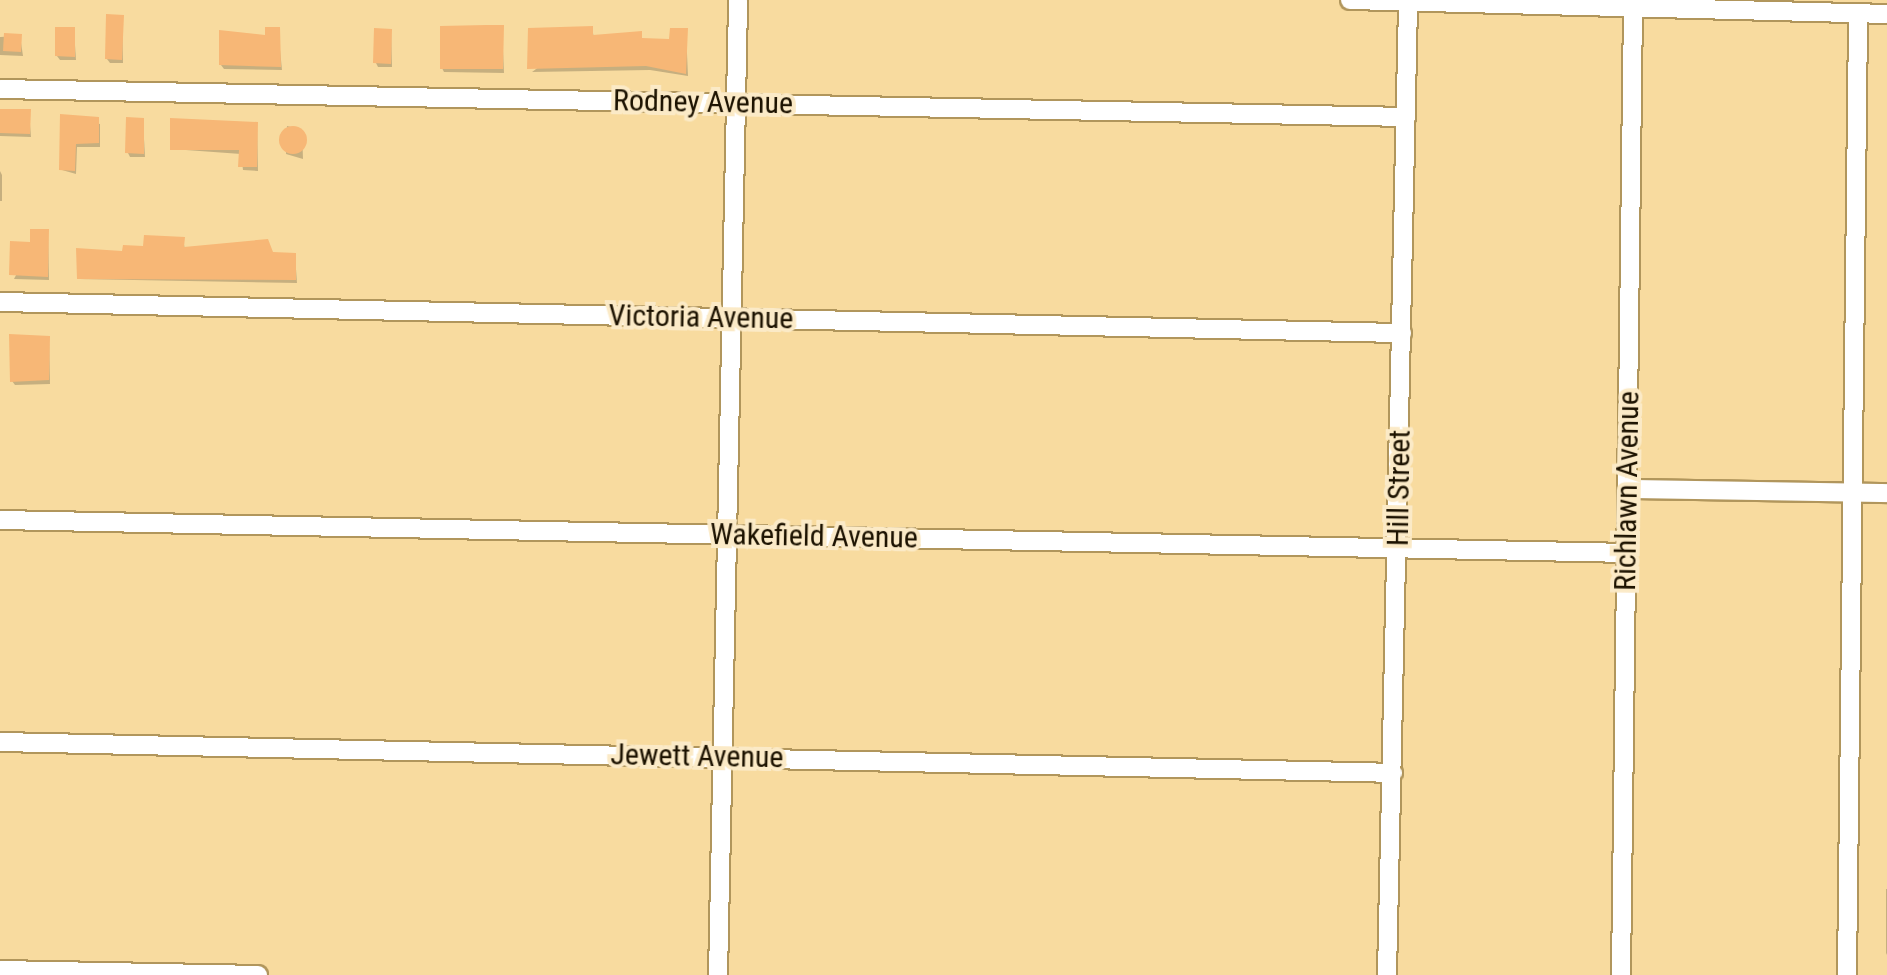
<!DOCTYPE html>
<style>
body{margin:0}
#map{position:relative;width:1887px;height:975px;overflow:hidden;background:#f8db9f;font-family:"Roboto Condensed",sans-serif}
div>[style]{position:absolute}
.shadow>*{inset:0;background:#0003}
.building>*{inset:0;background:#f7b776}
.round{border-radius:50%}
.roads{filter:drop-shadow(2px 0 #b1965c) drop-shadow(-2px 0 #b1965c) drop-shadow(0 2px #b1965c) drop-shadow(0 -2px #b1965c)}
.street>*{height:18px;margin:-9px;padding:0 9px;transform-origin:9px;border-radius:9px;background:#fff}
span{translate:-50% -50%;white-space:nowrap;text-align:center;line-height:1.15;-webkit-text-stroke:8px #fbeac7;paint-order:stroke}
.street-label{font-size:30px;color:#1c1200}
</style>
<div id="map">
<div class="shadow">
<i style="clip-path:polygon(122px 17px,123px 63px,110px 63px,107px 59px)"></i>
<i style="clip-path:polygon(502px 28px,504px 73px,444px 72px,442px 68px)"></i>
<i style="clip-path:polygon(592px 28px,594px 38px,641px 34px,643px 41px,672px 42px,686px 31px,688px 76px,650px 70px,532px 72px)"></i>
<i style="clip-path:polygon(74px 30px,76px 60px,60px 60px,57px 56px)"></i>
<i style="clip-path:polygon(278px 30px,282px 70px,224px 69px,221px 65px)"></i>
<i style="clip-path:polygon(391px 31px,392px 67px,378px 67px,376px 63px)"></i>
<i style="clip-path:polygon(20px 36px,23px 56px,0 55px,0 37px)"></i>
<i style="clip-path:polygon(0 112px,29px 112px,31px 137px,0 136px)"></i>
<i style="clip-path:polygon(62px 116px,100px 124px,100px 147px,77px 147px,76px 174px,62px 170px)"></i>
<i style="clip-path:polygon(143px 120px,145px 157px,130px 157px,128px 153px)"></i>
<i style="clip-path:polygon(257px 125px,258px 171px,243px 170px,241px 154px,172px 149px)"></i>
<i style="clip-path:polygon(287px 126px,302px 130px,303px 159px,286px 154px)"></i>
<i style="clip-path:polygon(0 171px,2px 175px,2px 201px,0 201px)"></i>
<i style="clip-path:polygon(48px 232px,49px 280px,14px 279px,32px 245px)"></i>
<i style="clip-path:polygon(183px 239px,185px 250px,295px 255px,297px 283px,79px 279px,125px 253px)"></i>
<i style="clip-path:polygon(49px 339px,50px 384px,15px 385px,12px 381px)"></i>
<i style="clip-path:polygon(1886px 889px,1887px 889px,1887px 955px,1886px 953px)"></i>
</div>
<div class="building">
<i style="clip-path:polygon(106px 14px,124px 15px,122px 60px,105px 59px)"></i>
<i style="clip-path:polygon(486px 25px,504px 25px,503px 69px,440px 69px,440px 26px)"></i>
<i style="clip-path:polygon(593px 26px,593px 35px,642px 31px,642px 38px,669px 39px,670px 28px,688px 28px,686px 74px,646px 66px,527px 69px,528px 28px)"></i>
<i style="clip-path:polygon(55px 27px,75px 27px,75px 57px,55px 56px)"></i>
<i style="clip-path:polygon(265px 27px,280px 27px,281px 67px,219px 65px,219px 30px,265px 35px)"></i>
<i style="clip-path:polygon(374px 28px,392px 29px,391px 64px,373px 63px)"></i>
<i style="clip-path:polygon(4px 33px,22px 34px,21px 52px,3px 51px)"></i>
<i style="clip-path:polygon(0 109px,31px 109px,30px 134px,0 133px)"></i>
<i style="clip-path:polygon(60px 114px,99px 117px,99px 143px,76px 144px,75px 171px,59px 170px)"></i>
<i style="clip-path:polygon(126px 117px,144px 118px,144px 154px,125px 153px)"></i>
<i style="clip-path:polygon(170px 118px,258px 122px,257px 167px,238px 167px,239px 150px,170px 150px)"></i>
<i class="round" style="left:279px;top:126px;width:28px;height:28px"></i>
<i style="clip-path:polygon(30px 229px,49px 229px,48px 277px,9px 275px,10px 241px,30px 242px)"></i>
<i style="clip-path:polygon(144px 235px,185px 237px,184px 247px,268px 239px,273px 252px,296px 253px,296px 280px,77px 279px,76px 248px,122px 251px,123px 245px,143px 246px)"></i>
<i style="clip-path:polygon(9px 334px,50px 336px,49px 380px,10px 382px)"></i>
</div>
<div class="roads">
<div class="street">
<i style="left:1350px;top:0;width:537px;rotate:1.49deg"></i>
<i style="left:0;top:89px;width:1406px;rotate:1.14deg"></i>
<i style="left:0;top:302px;width:1402px;rotate:1.27deg"></i>
<i style="left:1627px;top:489px;width:260px;rotate:0.9deg"></i>
<i style="left:0;top:520px;width:1627px;rotate:1.16deg"></i>
<i style="left:0;top:742px;width:1393px;rotate:1.27deg"></i>
<i style="left:0;top:970px;width:258px;rotate:1.1deg"></i>
<i style="left:718px;top:975px;width:975px;rotate:-88.82deg"></i>
<i style="left:1387px;top:975px;width:974px;rotate:-88.76deg"></i>
<i style="left:1621px;top:975px;width:968px;rotate:-89.29deg"></i>
<i style="left:1847px;top:975px;width:962px;rotate:-89.34deg"></i>
</div>
</div>
<div class="street-label">
<span style="left:703px;top:102px;rotate:1deg">Rodney Avenue</span>
<span style="left:701px;top:317px;rotate:1deg">Victoria Avenue</span>
<span style="left:1399px;top:488px;rotate:-89deg">Hill Street</span>
<span style="left:1627px;top:491px;rotate:-89deg">Richlawn Avenue</span>
<span style="left:814px;top:536px;rotate:1deg">Wakefield Avenue</span>
<span style="left:697px;top:756px;rotate:1deg">Jewett Avenue</span>
</div>
</div>
